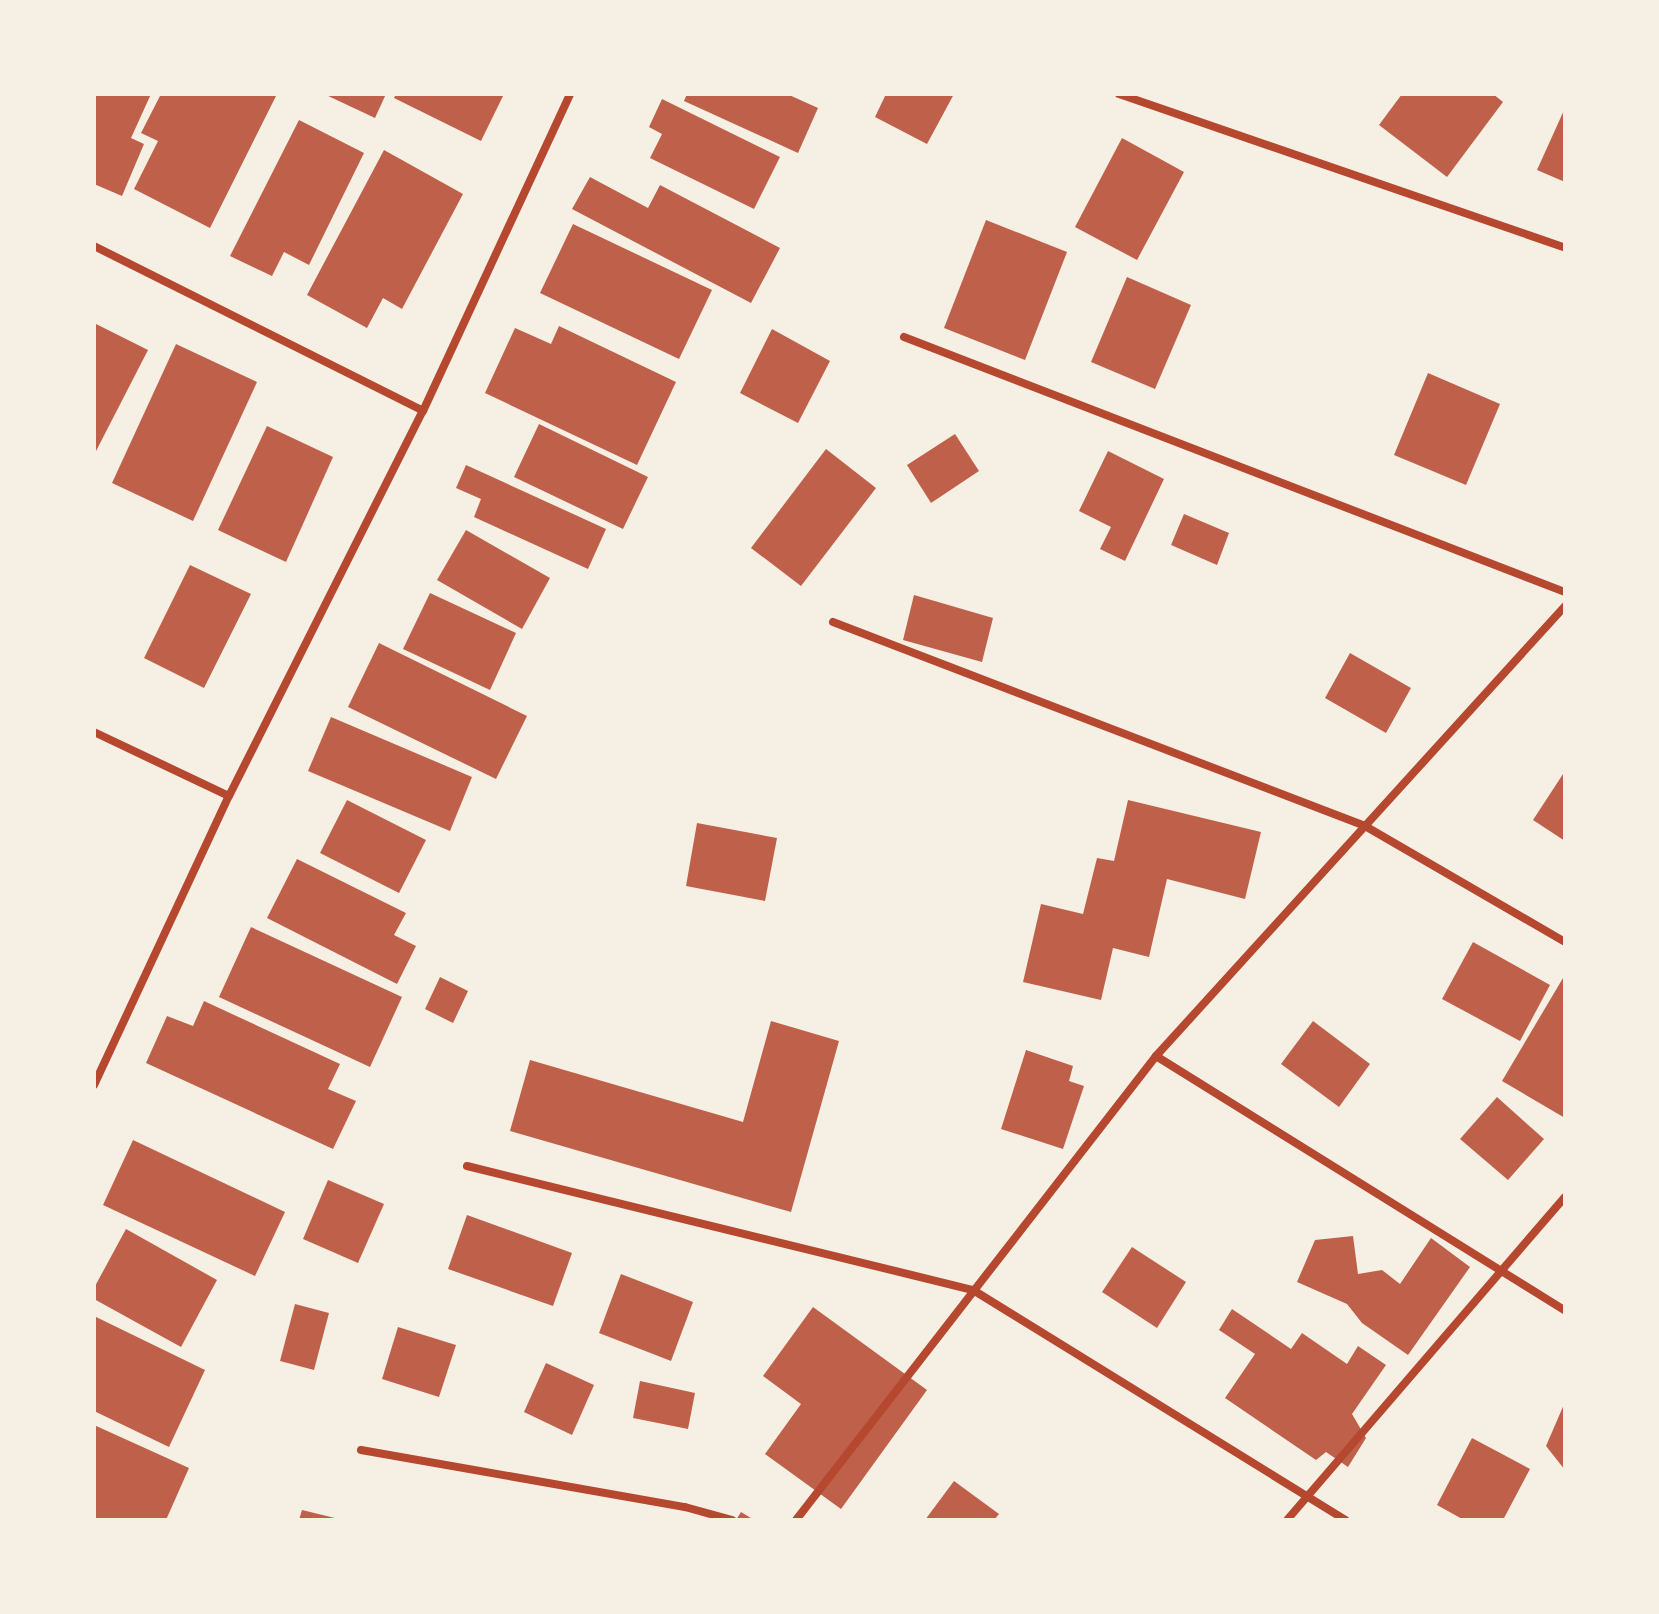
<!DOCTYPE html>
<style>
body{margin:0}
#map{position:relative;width:1659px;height:1614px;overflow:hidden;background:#f6efe4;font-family:Ubuntu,sans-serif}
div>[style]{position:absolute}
.building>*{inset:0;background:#bf614a}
.minor>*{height:8px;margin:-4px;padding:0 4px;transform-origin:4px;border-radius:4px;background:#b5482f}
span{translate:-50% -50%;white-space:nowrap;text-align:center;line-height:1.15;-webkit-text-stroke:8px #f6efe4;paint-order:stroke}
.frame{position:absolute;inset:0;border:96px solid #f6efe4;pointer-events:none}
</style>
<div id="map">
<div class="building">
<i style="clip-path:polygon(94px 94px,151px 94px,131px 138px,144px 144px,122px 196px,94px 184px)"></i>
<i style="clip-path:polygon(161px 94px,276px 96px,210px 228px,134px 189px,158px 141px,141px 133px)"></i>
<i style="clip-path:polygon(324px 94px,386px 94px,375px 118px)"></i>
<i style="clip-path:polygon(396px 94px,504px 94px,481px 141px,394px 98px)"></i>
<i style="clip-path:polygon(687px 94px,787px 94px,818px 108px,798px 153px,684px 101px)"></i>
<i style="clip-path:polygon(886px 94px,954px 94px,927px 144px,875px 117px)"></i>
<i style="clip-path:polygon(1402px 94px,1493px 94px,1503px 102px,1447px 177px,1379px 125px)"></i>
<i style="clip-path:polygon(662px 99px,780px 157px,754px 209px,650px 158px,662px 134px,649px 127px)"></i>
<i style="clip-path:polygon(1565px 108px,1565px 182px,1537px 170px)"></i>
<i style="clip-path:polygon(299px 120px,364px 153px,309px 265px,284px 252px,272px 276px,230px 256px)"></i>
<i style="clip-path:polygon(1122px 138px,1184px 172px,1137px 260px,1075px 227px)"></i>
<i style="clip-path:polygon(384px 150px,463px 194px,402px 309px,383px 298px,367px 328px,307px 295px)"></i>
<i style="clip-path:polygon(590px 177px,648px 208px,660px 185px,780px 248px,751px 303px,572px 209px)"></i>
<i style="clip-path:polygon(986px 220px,1067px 252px,1025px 360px,944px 328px)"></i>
<i style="clip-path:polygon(573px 224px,712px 290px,679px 359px,540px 293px)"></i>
<i style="clip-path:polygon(1127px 277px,1191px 305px,1155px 389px,1091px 362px)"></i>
<i style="clip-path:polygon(94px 323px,148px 350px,94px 455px)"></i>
<i style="clip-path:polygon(559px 326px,676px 382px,637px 465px,485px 393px,515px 328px,551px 344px)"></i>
<i style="clip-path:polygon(772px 329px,830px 361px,798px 423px,740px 393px)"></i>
<i style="clip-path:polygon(176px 344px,257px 382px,193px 521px,112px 483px)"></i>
<i style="clip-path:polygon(1428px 373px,1500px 404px,1466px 485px,1394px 455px)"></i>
<i style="clip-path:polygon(539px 424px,648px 477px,623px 529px,514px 477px)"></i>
<i style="clip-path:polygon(267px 426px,333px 457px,286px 562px,218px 530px)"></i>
<i style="clip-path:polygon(955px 434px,979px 471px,931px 503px,907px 465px)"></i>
<i style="clip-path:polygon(826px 449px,876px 488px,801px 586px,751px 548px)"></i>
<i style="clip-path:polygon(1108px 451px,1164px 479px,1125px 561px,1100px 549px,1111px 527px,1079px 511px)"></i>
<i style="clip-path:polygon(466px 465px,606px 529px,588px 569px,474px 517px,481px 499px,456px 488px)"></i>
<i style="clip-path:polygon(1184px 514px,1229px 533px,1217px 565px,1171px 545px)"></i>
<i style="clip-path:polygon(466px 530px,550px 578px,522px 629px,437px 580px)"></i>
<i style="clip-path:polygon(190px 565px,251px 594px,204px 688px,144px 658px)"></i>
<i style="clip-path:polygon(430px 593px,516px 633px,490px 690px,403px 649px)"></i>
<i style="clip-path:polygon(914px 595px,993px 618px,982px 662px,903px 640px)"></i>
<i style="clip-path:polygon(379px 643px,527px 716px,496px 779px,348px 707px)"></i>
<i style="clip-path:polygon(1350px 653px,1411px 688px,1386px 733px,1325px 698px)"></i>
<i style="clip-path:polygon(331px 717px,472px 777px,450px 831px,308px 771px)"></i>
<i style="clip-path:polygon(1565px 771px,1565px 841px,1533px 820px)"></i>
<i style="clip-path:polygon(347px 800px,426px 840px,399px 893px,320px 853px)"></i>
<i style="clip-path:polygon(1128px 800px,1261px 832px,1245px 899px,1167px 879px,1149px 957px,1113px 948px,1101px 1000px,1023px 982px,1041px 904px,1083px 914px,1097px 858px,1114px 861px)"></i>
<i style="clip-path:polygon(697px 823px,777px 838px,765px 901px,686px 886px)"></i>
<i style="clip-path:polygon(297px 859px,406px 913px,394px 935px,416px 946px,397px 984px,267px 918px)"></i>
<i style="clip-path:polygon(251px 927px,402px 997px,370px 1067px,219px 997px)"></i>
<i style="clip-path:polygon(1473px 942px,1550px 985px,1520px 1041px,1442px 999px)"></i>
<i style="clip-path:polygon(440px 977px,468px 991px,453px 1023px,425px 1009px)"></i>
<i style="clip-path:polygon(1563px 978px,1565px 979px,1565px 1118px,1502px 1081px)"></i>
<i style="clip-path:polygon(204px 1001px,340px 1064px,328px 1089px,356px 1101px,333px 1149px,146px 1063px,167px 1016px,193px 1026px)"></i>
<i style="clip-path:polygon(771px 1021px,839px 1041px,791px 1212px,510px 1131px,530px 1060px,743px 1122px)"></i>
<i style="clip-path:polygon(1313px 1021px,1370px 1064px,1339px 1107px,1281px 1064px)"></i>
<i style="clip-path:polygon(1026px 1050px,1073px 1066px,1069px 1081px,1084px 1086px,1063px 1149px,1001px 1129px)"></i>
<i style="clip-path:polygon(1497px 1097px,1544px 1139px,1508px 1180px,1460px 1139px)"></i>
<i style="clip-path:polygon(133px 1140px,285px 1212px,255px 1276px,103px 1205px)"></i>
<i style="clip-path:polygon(328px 1180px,384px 1204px,358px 1263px,303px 1239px)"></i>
<i style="clip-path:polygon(467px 1215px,572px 1253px,553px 1306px,448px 1269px)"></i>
<i style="clip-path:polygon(126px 1229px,217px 1280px,181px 1347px,94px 1299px,94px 1288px)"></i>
<i style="clip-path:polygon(1353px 1236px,1358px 1274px,1382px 1270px,1400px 1284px,1431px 1238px,1470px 1267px,1408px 1355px,1362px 1323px,1347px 1304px,1297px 1282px,1315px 1240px)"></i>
<i style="clip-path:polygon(1132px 1247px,1186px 1282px,1157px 1328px,1102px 1292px)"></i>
<i style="clip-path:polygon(621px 1274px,693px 1302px,671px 1361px,599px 1333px)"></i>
<i style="clip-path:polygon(295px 1304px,329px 1313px,314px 1370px,280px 1361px)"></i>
<i style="clip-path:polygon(813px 1307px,927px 1390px,841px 1509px,765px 1454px,801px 1404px,763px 1376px)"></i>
<i style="clip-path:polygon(1232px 1309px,1291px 1349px,1302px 1333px,1347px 1364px,1358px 1346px,1386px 1365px,1352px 1414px,1366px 1438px,1348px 1467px,1326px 1452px,1316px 1460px,1225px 1398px,1255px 1354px,1219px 1330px)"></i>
<i style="clip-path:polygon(94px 1316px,205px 1370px,169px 1447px,94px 1411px)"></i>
<i style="clip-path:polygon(398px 1327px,456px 1345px,439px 1397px,382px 1379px)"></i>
<i style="clip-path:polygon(546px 1363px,594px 1385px,572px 1435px,524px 1412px)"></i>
<i style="clip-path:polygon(640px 1381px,695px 1393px,688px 1429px,633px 1418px)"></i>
<i style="clip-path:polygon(1565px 1402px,1565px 1470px,1546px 1446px)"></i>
<i style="clip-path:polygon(94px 1425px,189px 1468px,166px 1520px,94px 1520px)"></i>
<i style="clip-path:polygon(1472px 1438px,1530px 1469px,1503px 1520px,1464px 1520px,1437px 1505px)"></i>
<i style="clip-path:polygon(954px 1481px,999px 1514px,994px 1520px,925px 1520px)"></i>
<i style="clip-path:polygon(302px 1510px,339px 1519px,339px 1520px,299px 1520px)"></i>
<i style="clip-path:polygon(741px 1512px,754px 1520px,736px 1520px)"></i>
</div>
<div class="minor">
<i style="left:1119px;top:94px;width:472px;rotate:19deg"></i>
<i style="left:94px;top:246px;width:368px;rotate:26.6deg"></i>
<i style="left:904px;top:337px;width:708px;rotate:21.1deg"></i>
<i style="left:833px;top:622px;width:570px;rotate:20.98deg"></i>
<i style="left:1365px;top:826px;width:231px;rotate:30.1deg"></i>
<i style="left:94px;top:732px;width:149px;rotate:25.4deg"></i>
<i style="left:1156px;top:1056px;width:482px;rotate:31.9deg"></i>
<i style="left:94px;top:1085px;width:319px;rotate:-65deg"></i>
<i style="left:229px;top:796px;width:431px;rotate:-63.3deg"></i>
<i style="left:423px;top:411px;width:349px;rotate:-65.1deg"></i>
<i style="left:467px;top:1166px;width:521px;rotate:13.77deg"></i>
<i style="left:973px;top:1290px;width:438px;rotate:31.7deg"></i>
<i style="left:361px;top:1450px;width:329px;rotate:10deg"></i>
<i style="left:685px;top:1507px;width:49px;rotate:15.5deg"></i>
<i style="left:796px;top:1520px;width:587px;rotate:-52.19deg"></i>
<i style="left:1156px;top:1056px;width:608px;rotate:-47.73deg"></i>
<i style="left:1287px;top:1520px;width:426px;rotate:-49.3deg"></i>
</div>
<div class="frame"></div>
</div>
